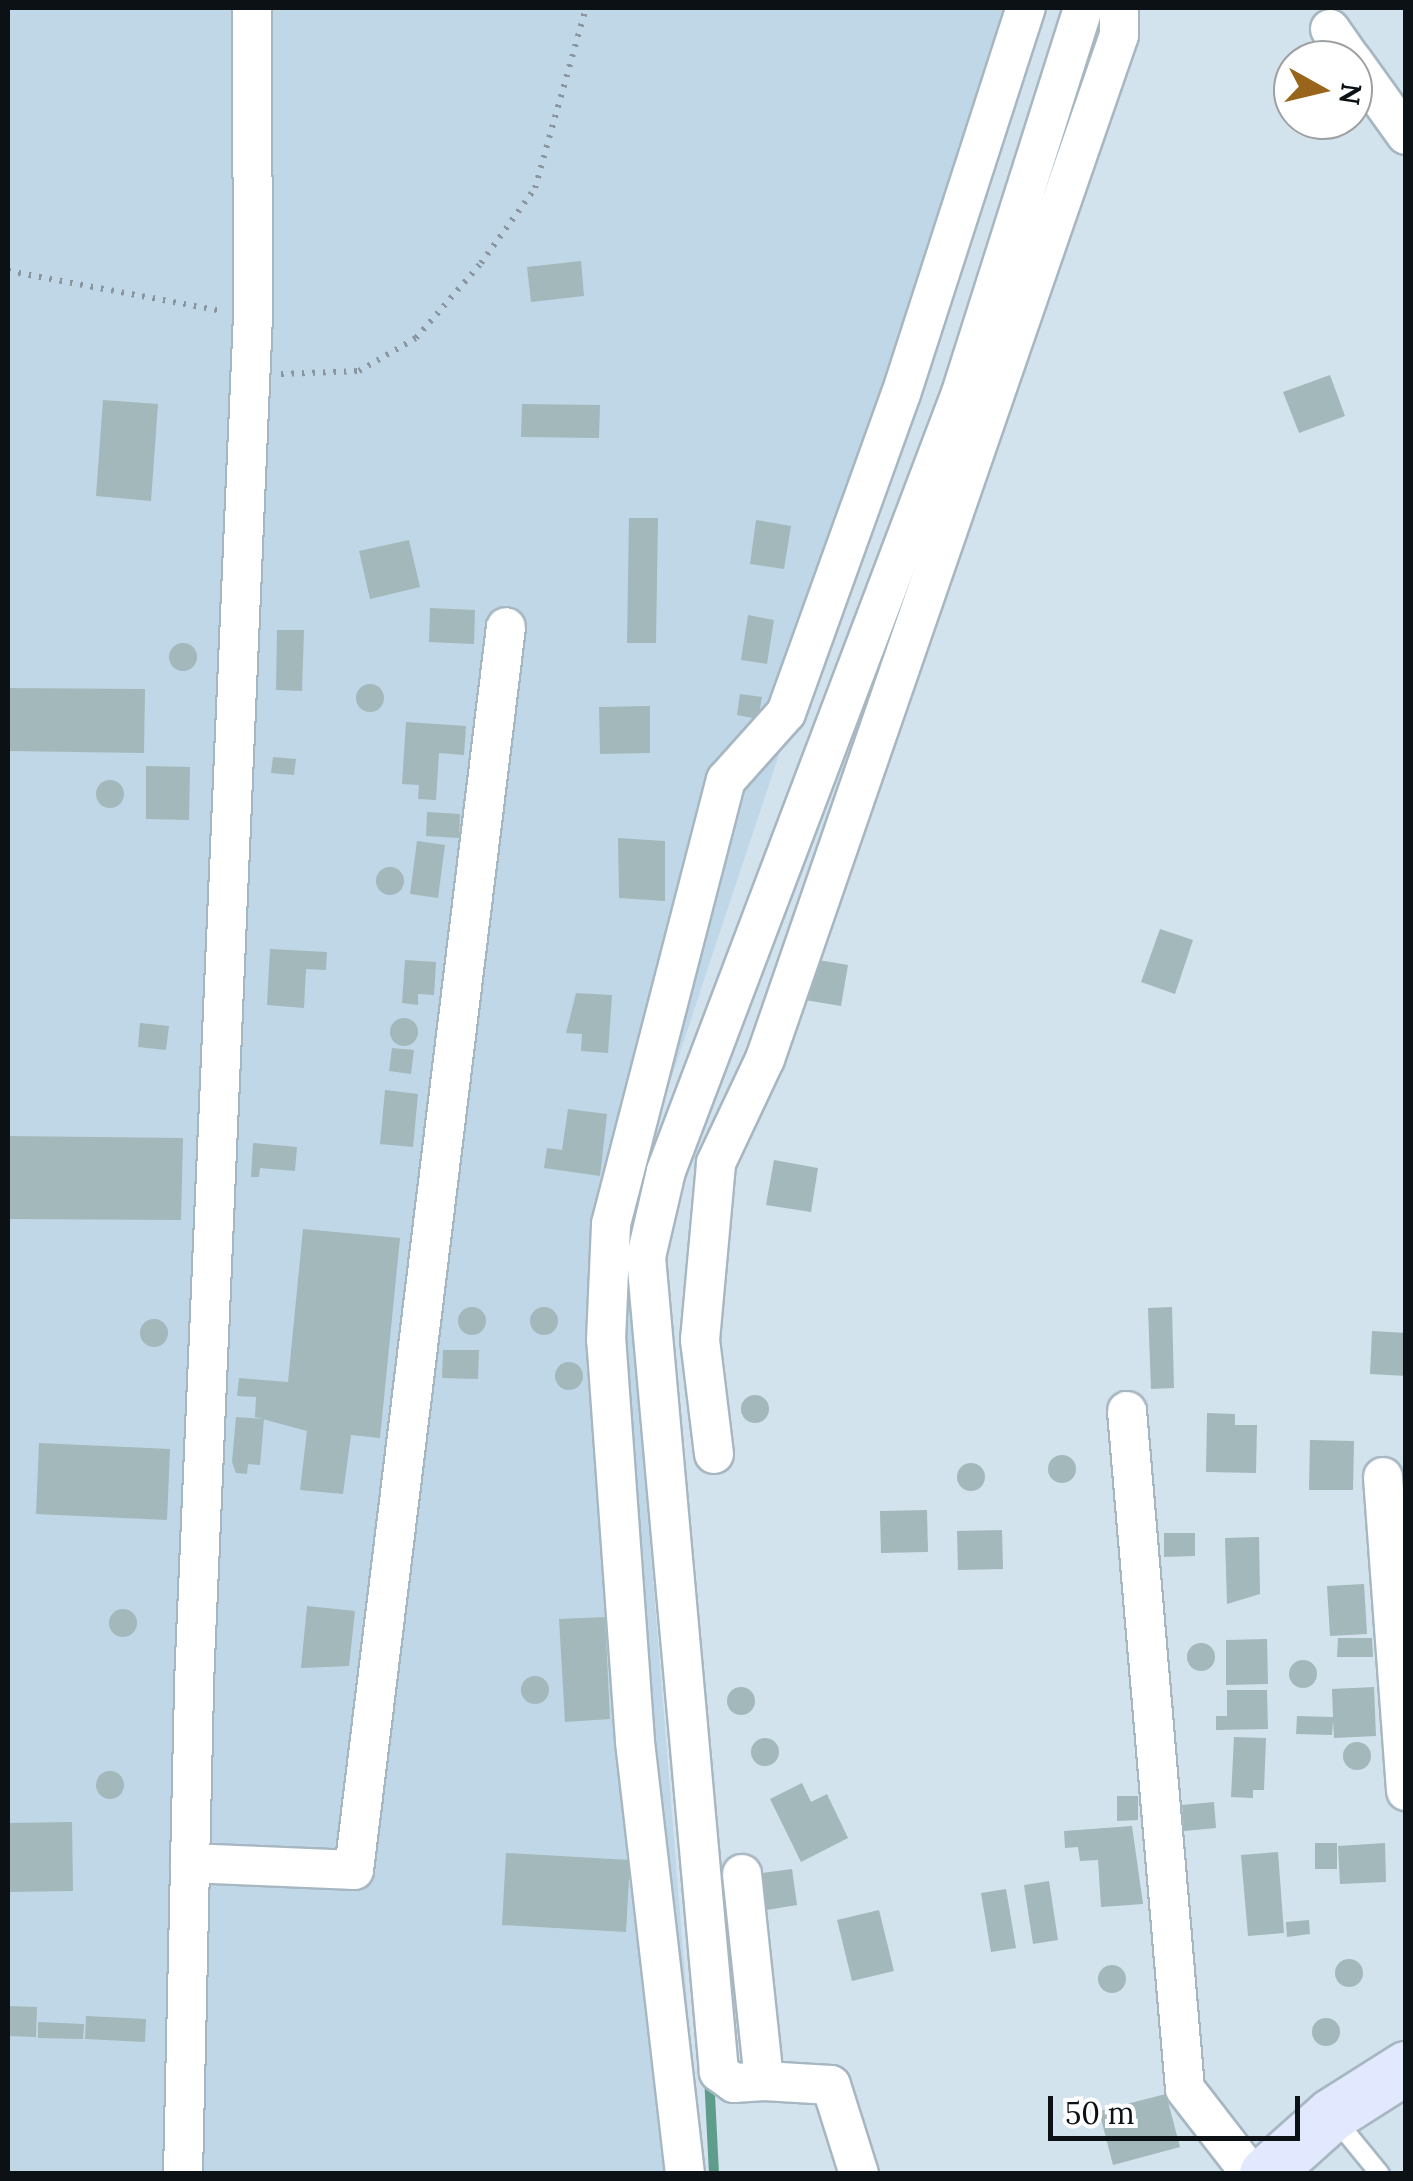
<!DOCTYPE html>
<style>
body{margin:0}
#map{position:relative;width:1413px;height:2181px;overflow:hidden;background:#d2e3ee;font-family:Lora,serif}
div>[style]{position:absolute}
.built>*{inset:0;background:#c0d7e7}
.stream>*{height:10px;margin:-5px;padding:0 5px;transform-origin:5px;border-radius:5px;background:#5d9d89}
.building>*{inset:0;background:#a3b8ba}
.round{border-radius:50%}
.path>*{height:6px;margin-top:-3px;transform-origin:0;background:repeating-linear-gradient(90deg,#8a969f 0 2.5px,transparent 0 10.5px)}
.roads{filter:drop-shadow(2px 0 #a7b7c2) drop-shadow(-2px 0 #a7b7c2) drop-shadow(0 2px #a7b7c2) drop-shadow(0 -2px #a7b7c2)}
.lane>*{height:18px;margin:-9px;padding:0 9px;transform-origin:9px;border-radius:9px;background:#fff}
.street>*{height:38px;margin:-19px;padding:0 19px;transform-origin:19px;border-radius:19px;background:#fff}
.secondary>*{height:52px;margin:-26px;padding:0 26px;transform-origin:26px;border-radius:26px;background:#e2e8fe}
span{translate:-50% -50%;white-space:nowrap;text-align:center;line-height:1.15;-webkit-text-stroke:8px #fff;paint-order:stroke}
.frame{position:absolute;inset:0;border:10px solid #0c1115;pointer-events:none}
.north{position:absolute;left:1273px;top:40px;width:100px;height:100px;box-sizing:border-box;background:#fff;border:2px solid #9ea0a1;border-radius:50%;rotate:98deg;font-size:28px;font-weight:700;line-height:40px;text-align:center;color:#0c1115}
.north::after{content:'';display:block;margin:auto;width:35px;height:45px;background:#98651a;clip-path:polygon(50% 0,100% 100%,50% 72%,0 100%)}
.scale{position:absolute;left:1048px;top:2096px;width:252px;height:45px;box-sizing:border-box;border:5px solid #0c1115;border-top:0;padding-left:12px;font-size:30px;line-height:35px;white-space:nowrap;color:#0c1115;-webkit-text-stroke:8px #fff;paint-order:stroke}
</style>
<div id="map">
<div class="built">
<i style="clip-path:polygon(8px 8px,1027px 8px,624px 1221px,701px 2173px,8px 2174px)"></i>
</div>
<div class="stream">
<i style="left:709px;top:2075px;width:99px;rotate:87.1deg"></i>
</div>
<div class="building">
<i style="clip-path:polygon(581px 261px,584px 296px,531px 302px,527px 267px)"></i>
<i style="clip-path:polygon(1330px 375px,1345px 416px,1299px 433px,1283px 392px)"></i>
<i style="clip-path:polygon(103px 400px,158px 404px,151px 501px,96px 496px)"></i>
<i style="clip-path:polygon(522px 404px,600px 405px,599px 438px,521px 437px)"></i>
<i style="clip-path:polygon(629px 518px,658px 518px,656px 643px,627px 643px)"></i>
<i style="clip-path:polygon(756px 520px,791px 526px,784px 569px,750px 564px)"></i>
<i style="clip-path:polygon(409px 540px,420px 587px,370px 599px,359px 551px)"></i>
<i style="clip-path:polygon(430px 608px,475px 610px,474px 644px,429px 642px)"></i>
<i style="clip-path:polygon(748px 615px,774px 620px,767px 664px,741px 660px)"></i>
<i style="clip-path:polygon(277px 630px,304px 630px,302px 691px,276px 690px)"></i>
<i class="round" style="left:169px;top:643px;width:28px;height:28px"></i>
<i class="round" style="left:356px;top:684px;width:28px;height:28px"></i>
<i style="clip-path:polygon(8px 688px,145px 689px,144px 753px,8px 751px)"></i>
<i style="clip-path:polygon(740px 694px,762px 697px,758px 719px,737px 715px)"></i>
<i style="clip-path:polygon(650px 706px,650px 753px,600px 754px,599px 707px)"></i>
<i style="clip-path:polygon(406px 722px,466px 726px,464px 755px,439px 753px,436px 800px,418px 799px,419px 785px,402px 784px)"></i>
<i style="clip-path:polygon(273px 757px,296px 759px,294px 775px,271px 773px)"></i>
<i style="clip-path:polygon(146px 766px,190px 767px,189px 820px,146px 819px)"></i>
<i class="round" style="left:96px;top:780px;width:28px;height:28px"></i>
<i style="clip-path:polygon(427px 812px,460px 814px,459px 838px,426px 836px)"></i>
<i style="clip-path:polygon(618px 838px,665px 841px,665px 901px,619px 898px)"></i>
<i style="clip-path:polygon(417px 841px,445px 845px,438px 898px,410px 894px)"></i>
<i class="round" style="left:376px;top:867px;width:28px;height:28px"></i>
<i style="clip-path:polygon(1160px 929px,1193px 940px,1175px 994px,1141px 982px)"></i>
<i style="clip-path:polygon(270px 949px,327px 952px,326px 970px,306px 969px,304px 1008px,267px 1005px)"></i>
<i style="clip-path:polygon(813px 959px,848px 965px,841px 1006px,805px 1000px)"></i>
<i style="clip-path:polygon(405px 960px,436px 962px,434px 995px,418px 994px,418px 1005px,402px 1003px)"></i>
<i style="clip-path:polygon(576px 993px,612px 995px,608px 1053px,581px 1051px,582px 1034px,566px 1033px)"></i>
<i class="round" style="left:390px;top:1018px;width:28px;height:28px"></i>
<i style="clip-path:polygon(140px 1023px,169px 1026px,166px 1050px,138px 1047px)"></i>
<i style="clip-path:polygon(392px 1048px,414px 1050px,411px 1074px,389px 1071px)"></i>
<i style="clip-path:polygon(385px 1090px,418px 1094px,413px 1147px,380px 1144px)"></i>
<i style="clip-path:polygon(568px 1109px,607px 1114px,600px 1176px,544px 1168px,547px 1148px,562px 1150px)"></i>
<i style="clip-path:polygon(8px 1136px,183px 1138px,181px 1220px,8px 1219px)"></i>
<i style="clip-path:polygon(253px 1143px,297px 1147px,295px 1171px,260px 1168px,259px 1177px,251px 1177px)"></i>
<i style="clip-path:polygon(774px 1160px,818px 1168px,811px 1212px,766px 1205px)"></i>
<i style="clip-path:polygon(303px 1229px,400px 1238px,380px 1438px,351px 1435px,343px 1494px,300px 1490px,307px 1431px,255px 1417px,256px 1397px,237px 1396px,239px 1378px,288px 1382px)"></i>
<i class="round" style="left:530px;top:1307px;width:28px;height:28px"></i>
<i class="round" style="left:458px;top:1307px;width:28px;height:28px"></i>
<i style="clip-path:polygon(1172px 1307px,1174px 1388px,1151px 1389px,1148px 1308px)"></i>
<i class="round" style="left:140px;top:1319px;width:28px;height:28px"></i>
<i style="clip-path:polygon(1372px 1331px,1406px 1333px,1406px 1376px,1370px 1374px)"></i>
<i style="clip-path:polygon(443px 1350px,479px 1350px,478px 1379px,442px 1378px)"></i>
<i class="round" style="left:555px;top:1362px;width:28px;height:28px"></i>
<i class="round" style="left:741px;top:1395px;width:28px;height:28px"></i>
<i style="clip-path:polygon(1207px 1413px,1235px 1414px,1235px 1425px,1257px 1425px,1256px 1473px,1206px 1472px)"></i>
<i style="clip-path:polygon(236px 1417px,264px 1419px,260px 1465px,248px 1464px,247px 1474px,236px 1473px,232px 1462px)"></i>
<i style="clip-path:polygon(1310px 1440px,1354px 1441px,1353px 1490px,1309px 1490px)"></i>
<i style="clip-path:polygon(39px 1443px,170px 1449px,167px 1520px,36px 1514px)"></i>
<i class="round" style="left:1048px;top:1455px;width:28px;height:28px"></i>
<i class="round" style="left:957px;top:1463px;width:28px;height:28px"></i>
<i style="clip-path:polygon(927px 1510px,928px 1552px,881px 1553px,880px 1511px)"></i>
<i style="clip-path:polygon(1002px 1530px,1003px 1569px,958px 1570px,957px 1531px)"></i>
<i style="clip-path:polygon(1164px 1533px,1195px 1533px,1195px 1556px,1164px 1557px)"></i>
<i style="clip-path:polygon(1259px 1537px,1260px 1594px,1227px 1604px,1225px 1538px)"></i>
<i style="clip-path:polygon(1364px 1584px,1367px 1634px,1330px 1636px,1327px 1586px)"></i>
<i style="clip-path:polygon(307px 1606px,355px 1611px,349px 1666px,301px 1668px)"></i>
<i class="round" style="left:109px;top:1609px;width:28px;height:28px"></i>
<i style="clip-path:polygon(605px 1617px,610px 1719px,565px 1722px,559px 1619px)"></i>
<i style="clip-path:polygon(1338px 1638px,1372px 1638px,1373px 1657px,1337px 1657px)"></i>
<i style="clip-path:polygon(1267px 1639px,1268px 1684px,1226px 1685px,1226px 1640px)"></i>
<i class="round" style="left:1187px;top:1643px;width:28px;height:28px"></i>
<i class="round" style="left:1289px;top:1660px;width:28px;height:28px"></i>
<i class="round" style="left:521px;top:1676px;width:28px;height:28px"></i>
<i class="round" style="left:727px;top:1687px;width:28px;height:28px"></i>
<i style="clip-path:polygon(1374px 1687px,1376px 1736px,1334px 1738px,1333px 1721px,1332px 1735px,1296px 1734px,1297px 1716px,1333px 1717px,1332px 1689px)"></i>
<i style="clip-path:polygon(1227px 1690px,1267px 1690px,1268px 1729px,1216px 1730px,1216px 1716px,1227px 1716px)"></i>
<i style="clip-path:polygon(1234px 1737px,1266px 1738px,1264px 1790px,1253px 1790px,1253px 1798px,1231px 1797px)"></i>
<i class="round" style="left:751px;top:1738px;width:28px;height:28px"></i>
<i class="round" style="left:1343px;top:1742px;width:28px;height:28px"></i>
<i class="round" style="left:96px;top:1771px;width:28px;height:28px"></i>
<i style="clip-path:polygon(802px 1783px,811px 1802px,827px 1794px,848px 1838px,801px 1862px,770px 1799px)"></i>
<i style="clip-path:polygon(1117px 1796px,1138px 1796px,1138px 1820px,1117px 1821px)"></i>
<i style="clip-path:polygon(1214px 1802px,1216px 1828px,1184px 1831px,1182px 1805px)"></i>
<i style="clip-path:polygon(72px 1822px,73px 1891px,8px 1892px,8px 1823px)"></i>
<i style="clip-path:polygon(1132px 1826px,1143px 1904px,1101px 1907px,1098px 1860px,1080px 1861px,1078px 1847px,1065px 1848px,1064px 1831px)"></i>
<i style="clip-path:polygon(1315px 1843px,1337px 1843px,1337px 1869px,1315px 1869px)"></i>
<i style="clip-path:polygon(1385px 1843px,1386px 1882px,1340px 1884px,1338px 1846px)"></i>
<i style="clip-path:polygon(1278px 1852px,1284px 1933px,1248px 1936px,1241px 1855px)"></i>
<i style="clip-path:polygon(506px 1853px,630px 1860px,626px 1932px,502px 1925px)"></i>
<i style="clip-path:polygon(792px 1869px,797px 1905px,760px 1911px,755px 1874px)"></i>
<i style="clip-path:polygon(1049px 1881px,1058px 1940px,1033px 1944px,1024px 1885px)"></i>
<i style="clip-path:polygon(1006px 1889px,1016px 1948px,991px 1952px,981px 1893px)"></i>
<i style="clip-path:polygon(879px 1910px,894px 1971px,852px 1981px,837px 1920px)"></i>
<i style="clip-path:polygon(1309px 1920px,1310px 1934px,1287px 1937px,1286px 1922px)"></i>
<i class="round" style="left:1335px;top:1959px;width:28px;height:28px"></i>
<i class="round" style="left:1098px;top:1965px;width:28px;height:28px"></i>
<i style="clip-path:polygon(8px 2006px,37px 2007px,36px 2037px,8px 2036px)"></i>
<i style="clip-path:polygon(86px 2016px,146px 2019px,145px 2042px,85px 2039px)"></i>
<i class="round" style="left:1312px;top:2018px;width:28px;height:28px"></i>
<i style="clip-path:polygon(38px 2022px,84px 2024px,83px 2039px,38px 2038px)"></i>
<i style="clip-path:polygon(1166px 2094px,1180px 2147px,1113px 2165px,1099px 2111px)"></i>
</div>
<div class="path">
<i style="left:8px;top:271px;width:218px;rotate:10.6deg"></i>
<i style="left:281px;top:374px;width:78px;rotate:-2.2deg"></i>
<i style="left:359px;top:371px;width:66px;rotate:-30.1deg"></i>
<i style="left:416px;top:338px;width:99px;rotate:-49.1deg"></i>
<i style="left:481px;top:263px;width:92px;rotate:-54.2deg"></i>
<i style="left:535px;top:188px;width:187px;rotate:-74.2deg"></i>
</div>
<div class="roads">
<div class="lane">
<i style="left:1335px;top:2119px;width:71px;rotate:50.7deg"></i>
</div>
<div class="street">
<i style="left:1330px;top:29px;width:38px;rotate:55deg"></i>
<i style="left:1353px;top:61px;width:91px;rotate:54.4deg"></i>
<i style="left:1127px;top:1411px;width:680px;rotate:85.11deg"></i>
<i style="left:1185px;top:2089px;width:108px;rotate:52.2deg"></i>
<i style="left:714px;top:1454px;width:115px;rotate:-97deg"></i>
<i style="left:700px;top:1340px;width:178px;rotate:-84.8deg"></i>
<i style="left:716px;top:1163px;width:115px;rotate:-64.8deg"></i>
<i style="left:765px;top:1059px;width:1083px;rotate:-70.93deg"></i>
<i style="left:1119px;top:35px;width:27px;rotate:-90deg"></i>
<i style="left:1383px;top:1477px;width:315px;rotate:85.8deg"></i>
<i style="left:190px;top:1863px;width:164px;rotate:2.4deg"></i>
<i style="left:354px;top:1870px;width:1252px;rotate:-83.03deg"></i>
<i style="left:742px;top:1874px;width:208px;rotate:83.9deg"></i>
<i style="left:764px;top:2081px;width:67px;rotate:3.4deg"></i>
<i style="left:831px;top:2085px;width:93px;rotate:72.5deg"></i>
<i style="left:764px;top:2081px;width:30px;rotate:176deg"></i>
<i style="left:734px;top:2083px;width:19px;rotate:-144deg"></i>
<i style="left:719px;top:2072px;width:818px;rotate:-95.12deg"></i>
<i style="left:646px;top:1257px;width:88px;rotate:-76.9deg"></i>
<i style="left:666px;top:1171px;width:832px;rotate:-69.23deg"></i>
<i style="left:961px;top:393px;width:404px;rotate:-72.4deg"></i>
<i style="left:183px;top:2174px;width:491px;rotate:-88.7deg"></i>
<i style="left:194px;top:1683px;width:1367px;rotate:-87.53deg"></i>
<i style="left:253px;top:317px;width:309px;rotate:-90.2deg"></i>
<i style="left:685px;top:2174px;width:436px;rotate:-96.6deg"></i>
<i style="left:635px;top:1741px;width:402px;rotate:-94.1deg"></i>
<i style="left:606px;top:1340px;width:116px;rotate:-87.5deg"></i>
<i style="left:611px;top:1224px;width:459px;rotate:-75.5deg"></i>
<i style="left:726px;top:780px;width:90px;rotate:-48.2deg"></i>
<i style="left:786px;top:713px;width:339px;rotate:-70.2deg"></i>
<i style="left:901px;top:394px;width:406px;rotate:-72.1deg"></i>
</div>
<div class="secondary">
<i style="left:1266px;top:2174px;width:89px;rotate:-41.8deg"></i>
<i style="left:1332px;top:2115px;width:88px;rotate:-32.4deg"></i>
</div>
</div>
<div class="frame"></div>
<div class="north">N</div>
<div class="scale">50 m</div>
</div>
